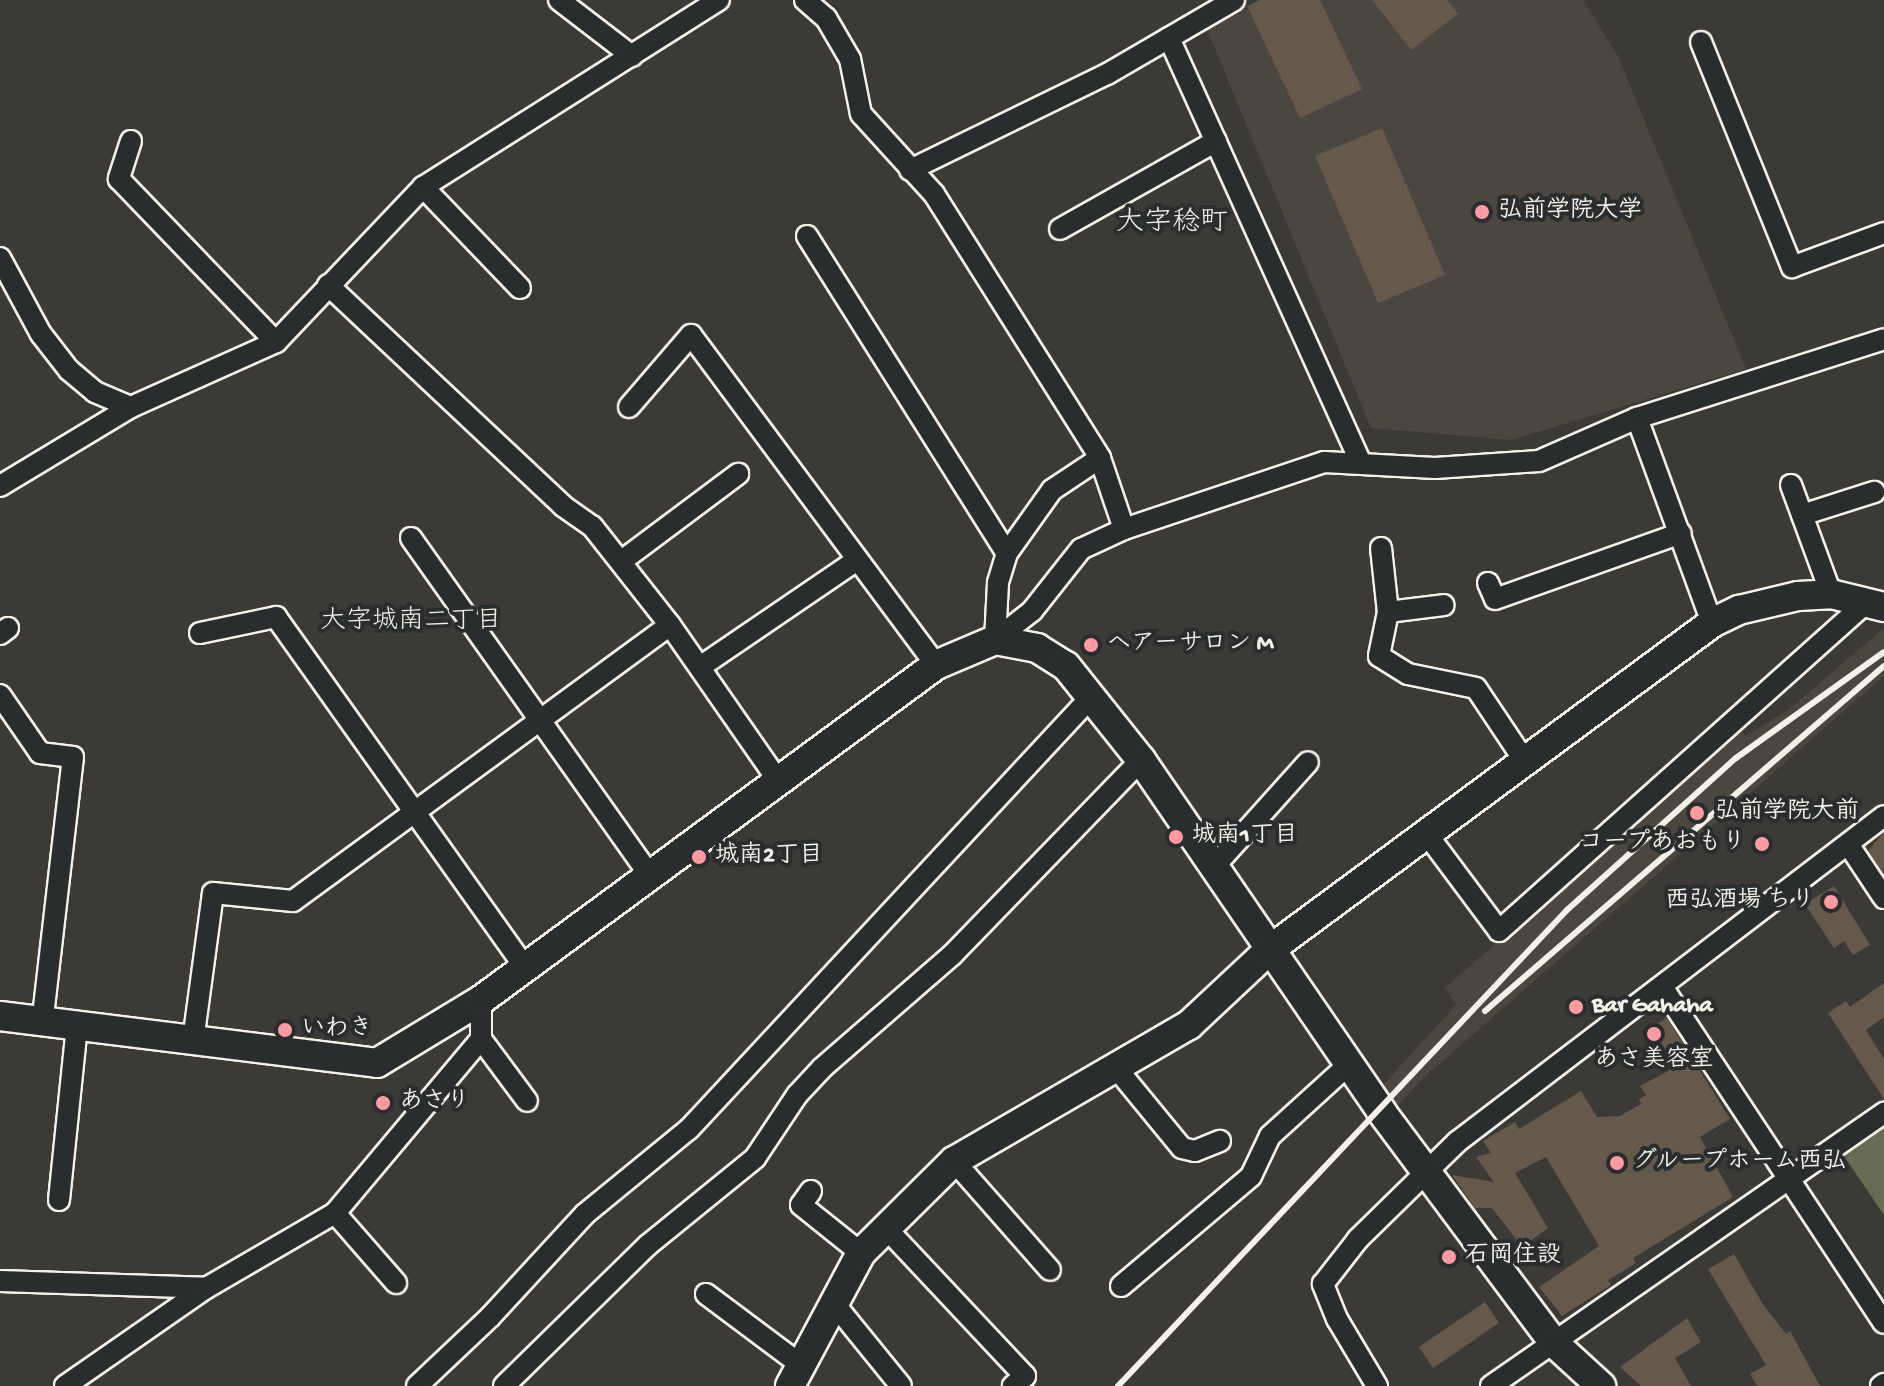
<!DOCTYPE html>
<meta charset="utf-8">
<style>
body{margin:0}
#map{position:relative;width:1884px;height:1386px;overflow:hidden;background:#3c3a37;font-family:"Gochi Hand","Klee One",sans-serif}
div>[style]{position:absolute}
.built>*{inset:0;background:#4b4640}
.green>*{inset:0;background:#666c51}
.building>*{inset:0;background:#65594c}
.roads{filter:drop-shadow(2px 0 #f4f1e8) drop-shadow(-2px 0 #f4f1e8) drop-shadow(0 2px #f4f1e8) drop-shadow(0 -2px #f4f1e8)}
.street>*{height:20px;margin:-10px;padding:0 10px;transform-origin:10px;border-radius:10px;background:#2a2d2e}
.secondary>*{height:28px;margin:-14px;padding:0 14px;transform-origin:14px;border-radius:14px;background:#2a2d2e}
.rail>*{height:6px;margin:-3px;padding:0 3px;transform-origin:3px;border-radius:3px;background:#f4f1e8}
.dots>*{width:22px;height:22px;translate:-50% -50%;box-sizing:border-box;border:4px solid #2a2d2e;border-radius:50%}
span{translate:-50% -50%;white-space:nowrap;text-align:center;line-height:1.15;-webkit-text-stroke:8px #2a2d2e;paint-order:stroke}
.poi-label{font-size:24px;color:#f4f1e8;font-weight:700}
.left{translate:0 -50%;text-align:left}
.right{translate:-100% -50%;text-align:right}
.neighbourhood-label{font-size:26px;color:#f4f1e8}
.quarter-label{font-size:28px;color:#f4f1e8}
</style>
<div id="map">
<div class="built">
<i style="clip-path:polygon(1265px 0,1583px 0,1618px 56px,1746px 369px,1512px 440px,1371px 428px,1207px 29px)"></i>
<i style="clip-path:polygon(1884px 628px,1884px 676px,1422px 1079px,1396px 1108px,1382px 1086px,1456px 1005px,1445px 988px,1738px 729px,1746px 736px,1788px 710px)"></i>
</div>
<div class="green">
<i style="clip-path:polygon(1884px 1125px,1884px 1215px,1842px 1153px)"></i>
</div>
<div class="building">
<i style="clip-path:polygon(1260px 0,1320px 0,1362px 89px,1300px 118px,1247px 6px)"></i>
<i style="clip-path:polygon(1372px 0,1447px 0,1458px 14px,1411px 50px)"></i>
<i style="clip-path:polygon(1382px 128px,1445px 275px,1378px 303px,1315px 156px)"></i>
<i style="clip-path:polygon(1884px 832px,1884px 875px,1868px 851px)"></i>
<i style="clip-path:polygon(1834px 886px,1870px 945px,1853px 955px,1844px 941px,1834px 948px,1805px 904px)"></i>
<i style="clip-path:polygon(1884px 983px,1884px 1017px,1866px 1030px,1884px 1059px,1884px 1099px,1828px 1013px,1846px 1001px,1850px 1007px)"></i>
<i style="clip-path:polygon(1667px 1018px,1730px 1119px,1700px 1137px,1733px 1197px,1633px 1258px,1636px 1263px,1608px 1280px,1611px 1285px,1562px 1316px,1539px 1287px,1599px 1246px,1546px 1157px,1515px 1173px,1548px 1228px,1522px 1247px,1492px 1208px,1475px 1208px,1452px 1175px,1494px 1182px,1476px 1157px,1491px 1153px,1483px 1141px,1515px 1122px,1519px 1129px,1581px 1091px,1597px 1117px,1620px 1116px,1641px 1104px,1639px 1099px,1646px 1095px,1640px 1086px,1670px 1070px,1645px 1031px)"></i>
<i style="clip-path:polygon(1734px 1254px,1762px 1303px,1786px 1334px,1790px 1331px,1820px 1386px,1757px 1386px,1750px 1374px,1766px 1365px,1708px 1269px)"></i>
<i style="clip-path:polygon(1485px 1302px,1499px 1323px,1433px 1368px,1419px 1347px)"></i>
<i style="clip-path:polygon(1687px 1318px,1701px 1342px,1675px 1358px,1691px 1386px,1641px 1386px,1620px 1367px)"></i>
</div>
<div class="roads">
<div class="street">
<i style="left:559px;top:0;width:92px;rotate:37.5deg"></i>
<i style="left:805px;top:0;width:28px;rotate:41deg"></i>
<i style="left:826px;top:18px;width:48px;rotate:59.7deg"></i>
<i style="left:850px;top:59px;width:56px;rotate:78.7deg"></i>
<i style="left:861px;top:114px;width:108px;rotate:47.6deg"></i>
<i style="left:934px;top:194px;width:312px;rotate:57.8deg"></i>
<i style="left:1100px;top:458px;width:58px;rotate:146.3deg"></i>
<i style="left:1052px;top:490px;width:77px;rotate:125.5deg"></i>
<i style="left:1007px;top:553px;width:31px;rotate:107deg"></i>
<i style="left:998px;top:583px;width:57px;rotate:93deg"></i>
<i style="left:1169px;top:38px;width:464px;rotate:65.7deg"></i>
<i style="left:1701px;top:42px;width:243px;rotate:68deg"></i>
<i style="left:1792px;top:267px;width:98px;rotate:-20.3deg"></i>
<i style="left:131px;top:141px;width:40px;rotate:108deg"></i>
<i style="left:119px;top:179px;width:226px;rotate:46.1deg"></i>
<i style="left:910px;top:170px;width:219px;rotate:-26deg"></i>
<i style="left:1107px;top:74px;width:147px;rotate:-30.2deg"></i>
<i style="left:423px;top:187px;width:140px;rotate:46.2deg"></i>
<i style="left:1060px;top:229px;width:179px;rotate:-29.4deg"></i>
<i style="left:807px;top:236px;width:375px;rotate:57.8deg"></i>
<i style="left:0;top:258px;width:86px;rotate:61.7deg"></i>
<i style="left:41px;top:334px;width:46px;rotate:52.1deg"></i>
<i style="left:69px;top:370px;width:34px;rotate:40deg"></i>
<i style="left:95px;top:392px;width:39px;rotate:23deg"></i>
<i style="left:328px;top:285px;width:323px;rotate:43.2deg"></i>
<i style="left:563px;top:506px;width:35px;rotate:35deg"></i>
<i style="left:592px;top:526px;width:126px;rotate:51.8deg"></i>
<i style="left:629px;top:407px;width:95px;rotate:-49.3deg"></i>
<i style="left:691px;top:335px;width:411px;rotate:53.4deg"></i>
<i style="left:1637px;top:418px;width:218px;rotate:69.9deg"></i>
<i style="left:1791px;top:485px;width:116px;rotate:69.8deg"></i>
<i style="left:0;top:486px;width:153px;rotate:-31.1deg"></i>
<i style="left:131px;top:407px;width:159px;rotate:-24.1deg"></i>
<i style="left:276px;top:342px;width:214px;rotate:-46.5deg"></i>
<i style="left:423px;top:187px;width:350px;rotate:-32.3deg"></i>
<i style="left:1802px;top:515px;width:76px;rotate:-17.7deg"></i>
<i style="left:1124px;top:529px;width:211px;rotate:-18.5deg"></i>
<i style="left:1324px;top:462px;width:111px;rotate:3.1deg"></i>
<i style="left:1435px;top:468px;width:104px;rotate:-3.9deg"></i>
<i style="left:1539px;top:461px;width:107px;rotate:-23.7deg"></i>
<i style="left:1637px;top:418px;width:259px;rotate:-17.7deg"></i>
<i style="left:411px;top:538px;width:410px;rotate:54.7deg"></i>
<i style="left:1381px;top:548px;width:64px;rotate:83.8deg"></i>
<i style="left:1388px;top:612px;width:45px;rotate:101.6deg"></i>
<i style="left:1379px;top:656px;width:34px;rotate:32deg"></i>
<i style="left:1408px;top:674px;width:69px;rotate:11.6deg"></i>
<i style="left:1476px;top:688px;width:87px;rotate:56.3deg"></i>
<i style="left:623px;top:560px;width:144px;rotate:-36.8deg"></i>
<i style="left:1488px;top:583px;width:17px;rotate:66deg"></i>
<i style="left:1495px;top:599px;width:197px;rotate:-19.5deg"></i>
<i style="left:1388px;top:612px;width:56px;rotate:-7.1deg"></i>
<i style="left:200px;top:633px;width:78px;rotate:-11.9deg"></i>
<i style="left:276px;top:617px;width:427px;rotate:54.6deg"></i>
<i style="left:0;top:634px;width:10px;rotate:-37deg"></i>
<i style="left:995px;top:640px;width:47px;rotate:-38.1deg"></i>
<i style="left:1032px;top:611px;width:79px;rotate:-51.7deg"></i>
<i style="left:1081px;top:549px;width:47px;rotate:-24.9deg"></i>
<i style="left:1124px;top:529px;width:75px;rotate:-108.7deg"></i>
<i style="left:700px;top:667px;width:190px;rotate:-34.3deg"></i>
<i style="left:0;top:695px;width:70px;rotate:55.4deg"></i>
<i style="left:40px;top:753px;width:33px;rotate:7deg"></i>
<i style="left:73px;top:757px;width:268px;rotate:96.6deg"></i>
<i style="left:1426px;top:833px;width:122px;rotate:53.3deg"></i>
<i style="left:1499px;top:931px;width:495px;rotate:-41.8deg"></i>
<i style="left:1848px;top:844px;width:65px;rotate:56.3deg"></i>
<i style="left:1213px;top:868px;width:142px;rotate:-48.1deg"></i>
<i style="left:1663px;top:988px;width:401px;rotate:56.6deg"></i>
<i style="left:481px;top:1039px;width:77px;rotate:53.4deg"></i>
<i style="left:193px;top:1041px;width:149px;rotate:-82.3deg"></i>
<i style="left:213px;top:893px;width:80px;rotate:5.7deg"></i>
<i style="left:293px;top:901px;width:467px;rotate:-36.2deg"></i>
<i style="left:670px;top:625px;width:191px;rotate:55.2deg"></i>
<i style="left:1117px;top:1069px;width:102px;rotate:50.6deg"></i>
<i style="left:1182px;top:1148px;width:13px;rotate:13deg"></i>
<i style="left:1195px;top:1151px;width:27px;rotate:-22deg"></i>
<i style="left:954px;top:1161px;width:145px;rotate:48.6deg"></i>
<i style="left:811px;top:1191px;width:17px;rotate:126deg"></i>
<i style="left:801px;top:1205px;width:77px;rotate:38.7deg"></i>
<i style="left:59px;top:1200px;width:174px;rotate:-84.1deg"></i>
<i style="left:335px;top:1213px;width:93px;rotate:48.9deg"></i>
<i style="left:884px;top:1226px;width:206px;rotate:46.8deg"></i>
<i style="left:1025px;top:1376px;width:16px;rotate:140deg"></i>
<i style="left:0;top:1281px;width:206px;rotate:1.9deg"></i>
<i style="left:1121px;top:1286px;width:170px;rotate:-40.2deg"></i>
<i style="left:1251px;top:1176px;width:44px;rotate:-64.6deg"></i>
<i style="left:1270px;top:1136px;width:105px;rotate:-42.3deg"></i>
<i style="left:706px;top:1294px;width:119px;rotate:36.8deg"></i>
<i style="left:832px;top:1301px;width:109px;rotate:50.9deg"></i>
<i style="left:65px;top:1386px;width:172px;rotate:-34.8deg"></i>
<i style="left:206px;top:1288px;width:149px;rotate:-30.2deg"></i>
<i style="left:335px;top:1213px;width:227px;rotate:-50deg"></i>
<i style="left:481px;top:1039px;width:39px;rotate:-90deg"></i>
<i style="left:417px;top:1386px;width:100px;rotate:-43.4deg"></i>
<i style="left:490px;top:1317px;width:140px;rotate:-47.3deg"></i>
<i style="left:585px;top:1214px;width:134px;rotate:-39.3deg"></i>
<i style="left:689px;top:1129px;width:590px;rotate:-47.06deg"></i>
<i style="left:504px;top:1386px;width:202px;rotate:-44.4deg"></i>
<i style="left:648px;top:1245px;width:138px;rotate:-39.1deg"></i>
<i style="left:755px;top:1158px;width:76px;rotate:-56.3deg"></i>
<i style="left:797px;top:1095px;width:37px;rotate:-47deg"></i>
<i style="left:822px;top:1068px;width:172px;rotate:-41deg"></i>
<i style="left:952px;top:955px;width:272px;rotate:-45.9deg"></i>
<i style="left:1377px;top:1386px;width:78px;rotate:-120.8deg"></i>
<i style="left:1337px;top:1319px;width:38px;rotate:-112deg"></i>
<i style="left:1323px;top:1284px;width:57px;rotate:-52.1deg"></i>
<i style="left:1358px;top:1239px;width:139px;rotate:-44.4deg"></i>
<i style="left:1457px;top:1142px;width:537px;rotate:-37.36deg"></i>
<i style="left:1491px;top:1386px;width:479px;rotate:-34.8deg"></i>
<i style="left:1881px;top:1386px;width:4px;rotate:-34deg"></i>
</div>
<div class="secondary">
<i style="left:0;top:1016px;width:380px;rotate:7.1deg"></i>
<i style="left:377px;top:1063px;width:122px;rotate:-31.2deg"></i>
<i style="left:481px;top:1000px;width:565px;rotate:-36.36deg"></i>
<i style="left:936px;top:665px;width:64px;rotate:-23deg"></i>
<i style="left:995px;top:640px;width:43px;rotate:10.8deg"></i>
<i style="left:1037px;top:648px;width:34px;rotate:32deg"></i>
<i style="left:1066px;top:666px;width:120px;rotate:51.4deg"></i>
<i style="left:1141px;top:760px;width:425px;rotate:55.6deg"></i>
<i style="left:1381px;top:1111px;width:289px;rotate:53.3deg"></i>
<i style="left:1554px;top:1343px;width:64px;rotate:42.5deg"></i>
<i style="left:790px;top:1386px;width:151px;rotate:-61.9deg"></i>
<i style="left:861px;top:1253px;width:131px;rotate:-44.7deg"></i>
<i style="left:954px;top:1161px;width:272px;rotate:-30.1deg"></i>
<i style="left:1189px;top:1025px;width:108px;rotate:-43.1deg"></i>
<i style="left:1268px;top:951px;width:552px;rotate:-36.45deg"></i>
<i style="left:1712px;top:623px;width:30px;rotate:-26deg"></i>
<i style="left:1739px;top:610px;width:61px;rotate:-13.3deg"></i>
<i style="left:1798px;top:596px;width:33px;rotate:-3deg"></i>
<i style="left:1831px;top:594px;width:55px;rotate:13.8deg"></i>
</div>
</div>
<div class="rail">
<i style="left:1485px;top:1011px;width:527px;rotate:-40.85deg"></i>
<i style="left:1118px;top:1386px;width:654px;rotate:-46.67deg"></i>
<i style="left:1567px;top:910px;width:227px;rotate:-42deg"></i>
<i style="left:1736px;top:758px;width:182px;rotate:-35.6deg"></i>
</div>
<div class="dots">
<i style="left:1482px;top:212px;background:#ff9aa2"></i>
<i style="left:1091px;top:645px;background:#ff9aa2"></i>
<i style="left:1697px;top:813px;background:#ff9aa2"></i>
<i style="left:1176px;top:837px;background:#ff9aa2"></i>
<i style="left:1762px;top:844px;background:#ff9aa2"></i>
<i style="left:699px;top:857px;background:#ff9aa2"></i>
<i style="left:1831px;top:902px;background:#ff9aa2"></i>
<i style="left:1576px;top:1007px;background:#ff9aa2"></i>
<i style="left:285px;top:1030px;background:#ff9aa2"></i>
<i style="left:1654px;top:1034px;background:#ff9aa2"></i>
<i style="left:383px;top:1103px;background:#ff9aa2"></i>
<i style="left:1617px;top:1163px;background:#ff9aa2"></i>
<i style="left:1449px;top:1257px;background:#ff9aa2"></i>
</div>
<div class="poi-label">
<span class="left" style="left:1498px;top:212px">弘前学院大学</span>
<span class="left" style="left:1107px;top:645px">ヘアーサロン M</span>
<span class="left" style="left:1715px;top:813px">弘前学院大前</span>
<span class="left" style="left:1192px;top:837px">城南1丁目</span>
<span class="right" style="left:1746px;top:844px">コープあおもり</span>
<span class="left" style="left:715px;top:857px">城南2丁目</span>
<span class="right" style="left:1815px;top:902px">西弘酒場 ちり</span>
<span class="left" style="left:1592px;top:1007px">Bar Gahaha</span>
<span class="left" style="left:301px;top:1030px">いわき</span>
<span style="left:1654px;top:1061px">あさ美容室</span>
<span class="left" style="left:399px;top:1103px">あさり</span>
<span class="left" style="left:1633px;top:1163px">グループホーム西弘</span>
<span class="left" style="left:1465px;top:1257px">石岡住設</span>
</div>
<div class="neighbourhood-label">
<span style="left:411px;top:623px">大字城南二丁目</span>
</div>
<div class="quarter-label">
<span style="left:1172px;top:224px">大字稔町</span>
</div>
</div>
